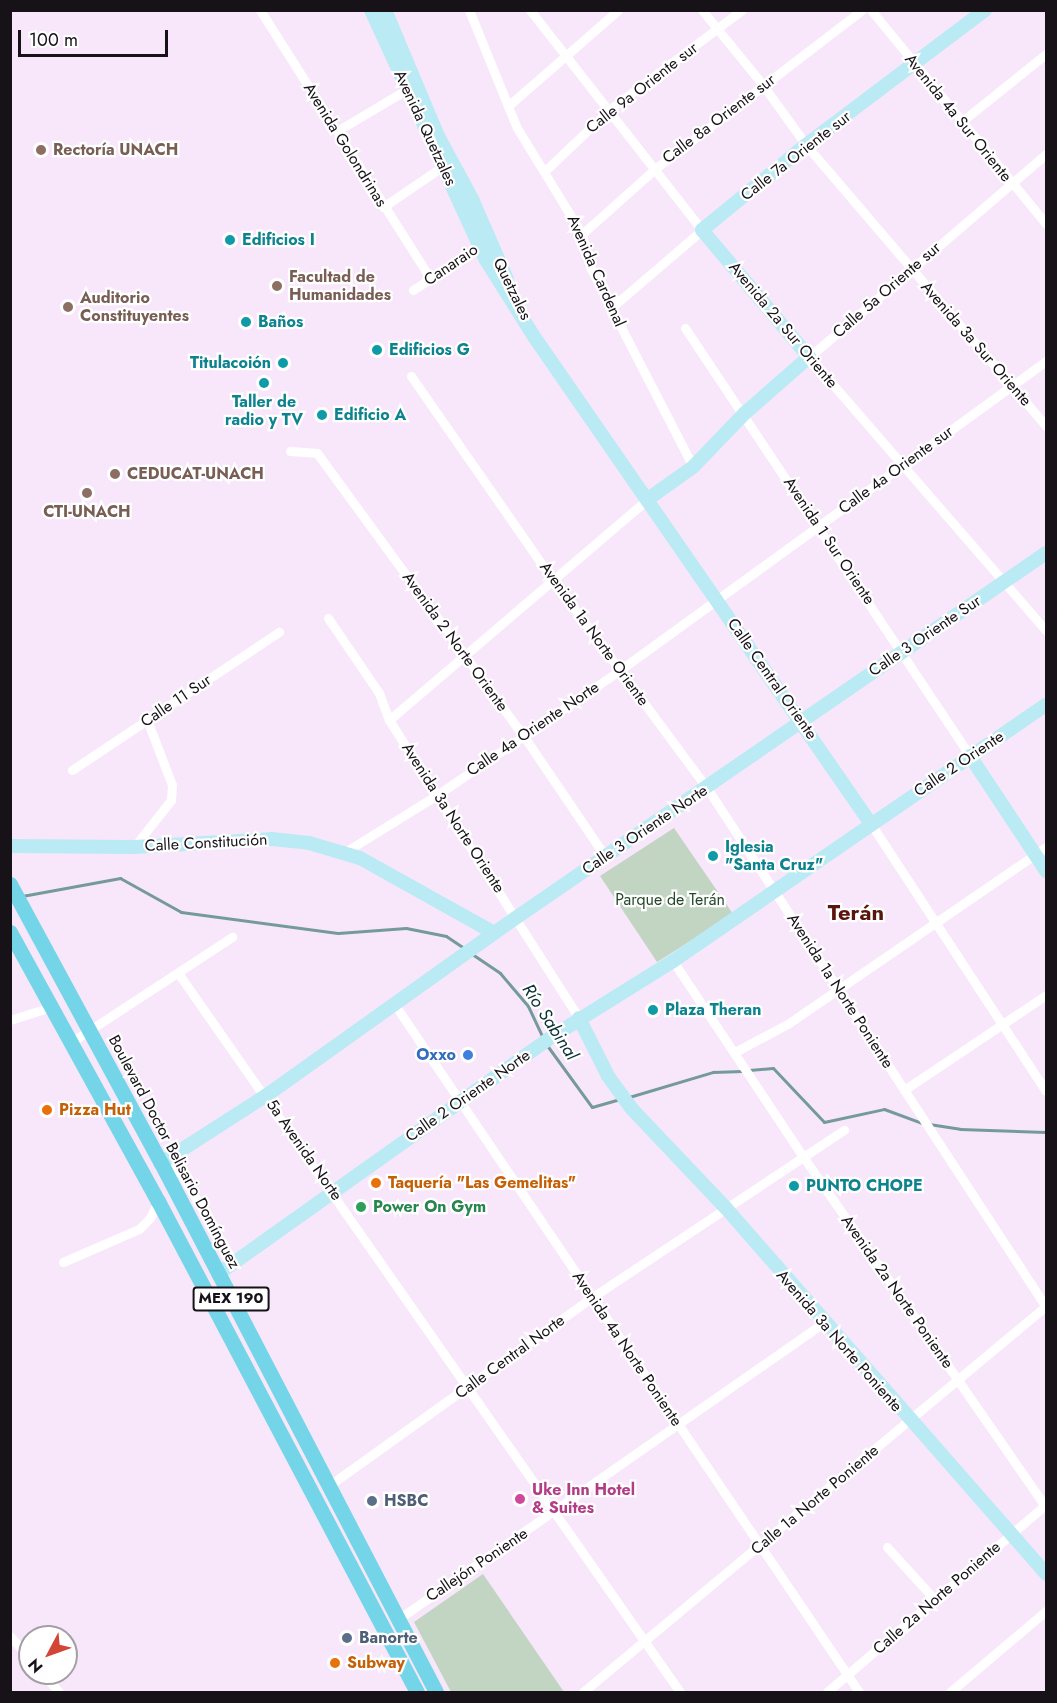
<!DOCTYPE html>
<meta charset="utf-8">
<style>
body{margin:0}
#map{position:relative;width:1057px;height:1703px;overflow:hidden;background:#f8e7fb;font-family:Jost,sans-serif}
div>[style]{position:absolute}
.green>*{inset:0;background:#c2d4c2}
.stream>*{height:3px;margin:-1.5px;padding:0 1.5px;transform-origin:1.5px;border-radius:1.5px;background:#759a9c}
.street>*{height:9px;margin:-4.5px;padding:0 4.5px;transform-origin:4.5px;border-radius:4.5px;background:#fff}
.secondary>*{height:14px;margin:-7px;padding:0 7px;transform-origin:7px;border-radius:7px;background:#baeaf4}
.primary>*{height:15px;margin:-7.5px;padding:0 7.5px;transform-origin:7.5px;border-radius:7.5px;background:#74d5e8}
.dots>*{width:16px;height:16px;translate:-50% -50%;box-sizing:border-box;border:3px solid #fff;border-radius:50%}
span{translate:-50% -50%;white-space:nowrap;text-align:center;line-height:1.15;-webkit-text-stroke:4.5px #fff;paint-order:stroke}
.shield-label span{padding:2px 4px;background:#fff;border:2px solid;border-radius:4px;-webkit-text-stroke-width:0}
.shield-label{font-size:15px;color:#171118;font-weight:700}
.street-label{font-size:16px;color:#171118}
.education-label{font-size:16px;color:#785e54;font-weight:700}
.left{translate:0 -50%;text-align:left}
.culture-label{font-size:16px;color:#0d838f;font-weight:700}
.right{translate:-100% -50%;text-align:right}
.park-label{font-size:16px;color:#254927}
.shop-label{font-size:16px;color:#366cbe;font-weight:700}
.food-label{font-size:16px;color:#c56008;font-weight:700}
.leisure-label{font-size:16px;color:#27864d;font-weight:700}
.hotel-label{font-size:16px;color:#b23c85;font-weight:700}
.service-label{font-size:16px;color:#4e5e75;font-weight:700}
.water-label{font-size:18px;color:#0a3134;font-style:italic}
.district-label{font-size:22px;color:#59160e;font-weight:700}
.frame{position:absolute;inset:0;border:12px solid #171118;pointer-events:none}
.north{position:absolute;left:18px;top:1625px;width:60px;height:60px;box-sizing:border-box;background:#fff;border:2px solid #a2a0a3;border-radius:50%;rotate:229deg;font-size:16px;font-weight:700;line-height:24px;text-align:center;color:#171118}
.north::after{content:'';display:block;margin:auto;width:21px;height:27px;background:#d34636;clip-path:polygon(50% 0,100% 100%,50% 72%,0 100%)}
.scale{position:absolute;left:18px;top:30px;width:150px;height:27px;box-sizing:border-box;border:3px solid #171118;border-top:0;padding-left:8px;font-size:18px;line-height:21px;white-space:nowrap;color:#171118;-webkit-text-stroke:4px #fff;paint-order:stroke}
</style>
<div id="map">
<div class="green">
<i style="clip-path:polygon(674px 828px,733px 914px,657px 962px,600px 876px)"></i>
<i style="clip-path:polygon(483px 1574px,564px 1692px,451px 1692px,414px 1622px)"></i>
</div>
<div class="stream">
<i style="left:22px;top:896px;width:100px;rotate:-10.4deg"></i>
<i style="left:120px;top:878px;width:70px;rotate:29.1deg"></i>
<i style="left:181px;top:912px;width:158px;rotate:7.6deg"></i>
<i style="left:338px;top:933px;width:68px;rotate:-4.2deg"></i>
<i style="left:406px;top:928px;width:41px;rotate:11.3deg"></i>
<i style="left:446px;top:936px;width:22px;rotate:34deg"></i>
<i style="left:472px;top:954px;width:34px;rotate:34deg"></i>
<i style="left:500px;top:973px;width:43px;rotate:49.7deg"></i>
<i style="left:528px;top:1006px;width:35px;rotate:65deg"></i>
<i style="left:546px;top:1044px;width:78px;rotate:53.9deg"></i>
<i style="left:592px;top:1107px;width:29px;rotate:-16deg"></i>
<i style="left:749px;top:1070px;width:24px;rotate:-5deg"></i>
<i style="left:773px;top:1068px;width:74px;rotate:46.6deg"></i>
<i style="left:824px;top:1122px;width:61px;rotate:-12.2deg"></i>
<i style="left:884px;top:1109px;width:40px;rotate:20.2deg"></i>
<i style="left:629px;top:1097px;width:88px;rotate:-16.6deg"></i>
<i style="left:713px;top:1072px;width:29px;rotate:-2deg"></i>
<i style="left:929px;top:1124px;width:31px;rotate:9deg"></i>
<i style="left:960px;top:1129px;width:86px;rotate:2deg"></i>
</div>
<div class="street">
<i style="left:260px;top:10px;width:319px;rotate:57.6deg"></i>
<i style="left:469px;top:10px;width:127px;rotate:67.9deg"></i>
<i style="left:517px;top:128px;width:124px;rotate:58.5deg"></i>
<i style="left:582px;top:234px;width:36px;rotate:76deg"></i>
<i style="left:591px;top:269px;width:223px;rotate:62.7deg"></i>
<i style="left:530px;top:10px;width:279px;rotate:52deg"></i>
<i style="left:702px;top:230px;width:120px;rotate:139.4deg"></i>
<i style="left:702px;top:10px;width:97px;rotate:50.9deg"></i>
<i style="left:763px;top:85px;width:74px;rotate:54.4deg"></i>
<i style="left:806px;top:145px;width:370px;rotate:49.5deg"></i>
<i style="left:871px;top:10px;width:276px;rotate:50.7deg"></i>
<i style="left:508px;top:106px;width:146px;rotate:-41.1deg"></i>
<i style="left:961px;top:122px;width:109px;rotate:-38.7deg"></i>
<i style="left:337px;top:131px;width:80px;rotate:-30.7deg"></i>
<i style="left:1046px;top:154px;width:312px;rotate:139.4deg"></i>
<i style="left:809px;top:357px;width:362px;rotate:49.1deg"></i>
<i style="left:546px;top:170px;width:88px;rotate:-43.6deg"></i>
<i style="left:610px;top:109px;width:165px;rotate:-36.9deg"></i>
<i style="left:383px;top:207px;width:76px;rotate:-34.3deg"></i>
<i style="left:582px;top:234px;width:99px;rotate:-41.7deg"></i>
<i style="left:656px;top:168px;width:260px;rotate:-37.5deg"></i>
<i style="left:413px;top:290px;width:83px;rotate:-33.7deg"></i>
<i style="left:685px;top:328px;width:514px;rotate:56.34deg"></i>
<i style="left:411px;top:376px;width:249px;rotate:55.2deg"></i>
<i style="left:553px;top:580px;width:259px;rotate:53.5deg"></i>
<i style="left:707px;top:788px;width:620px;rotate:56.85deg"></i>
<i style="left:290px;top:451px;width:27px;rotate:4deg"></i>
<i style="left:317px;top:453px;width:349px;rotate:53.9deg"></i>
<i style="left:523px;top:735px;width:146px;rotate:55.9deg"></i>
<i style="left:328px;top:618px;width:91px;rotate:55.8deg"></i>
<i style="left:379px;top:693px;width:29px;rotate:70deg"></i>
<i style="left:389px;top:720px;width:353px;rotate:57.5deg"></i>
<i style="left:389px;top:720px;width:340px;rotate:-40.5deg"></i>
<i style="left:72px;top:770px;width:249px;rotate:-33.7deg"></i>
<i style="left:871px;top:824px;width:319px;rotate:56.8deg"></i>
<i style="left:134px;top:847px;width:60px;rotate:-51.8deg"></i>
<i style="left:171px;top:800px;width:15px;rotate:-86deg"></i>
<i style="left:172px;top:785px;width:70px;rotate:-111deg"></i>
<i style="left:345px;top:852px;width:108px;rotate:-31.8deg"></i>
<i style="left:437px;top:795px;width:222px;rotate:-34.3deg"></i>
<i style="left:620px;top:670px;width:526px;rotate:-35.96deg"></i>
<i style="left:673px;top:961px;width:233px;rotate:56.4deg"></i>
<i style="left:802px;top:1155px;width:428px;rotate:55.3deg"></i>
<i style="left:178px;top:973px;width:877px;rotate:55.08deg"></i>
<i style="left:395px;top:1005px;width:829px;rotate:55.96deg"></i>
<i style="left:10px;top:1020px;width:43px;rotate:-17.6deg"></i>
<i style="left:70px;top:1043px;width:194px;rotate:-33.2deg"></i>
<i style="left:735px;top:1052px;width:61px;rotate:-28.2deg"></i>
<i style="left:789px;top:1023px;width:311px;rotate:-34.4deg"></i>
<i style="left:904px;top:1090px;width:171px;rotate:-33.8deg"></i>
<i style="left:161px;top:1163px;width:11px;rotate:10deg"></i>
<i style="left:172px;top:1165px;width:14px;rotate:45deg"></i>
<i style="left:182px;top:1175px;width:102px;rotate:59.4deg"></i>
<i style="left:63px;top:1262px;width:83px;rotate:-23.5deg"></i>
<i style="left:139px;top:1229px;width:16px;rotate:-45deg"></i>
<i style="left:150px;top:1218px;width:19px;rotate:-65deg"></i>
<i style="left:327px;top:1487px;width:325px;rotate:-35.6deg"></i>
<i style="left:591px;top:1298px;width:304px;rotate:-33.6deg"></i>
<i style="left:887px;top:1547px;width:72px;rotate:47.8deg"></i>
<i style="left:397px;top:1620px;width:519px;rotate:-34.88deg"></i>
<i style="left:10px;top:1636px;width:30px;rotate:49deg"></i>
<i style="left:42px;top:1673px;width:25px;rotate:48deg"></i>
<i style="left:583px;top:1692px;width:603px;rotate:-39.82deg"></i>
<i style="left:827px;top:1692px;width:289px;rotate:-40.6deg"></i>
<i style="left:950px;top:1692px;width:126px;rotate:-40.2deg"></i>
</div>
<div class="secondary">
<i style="left:371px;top:10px;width:275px;rotate:65.3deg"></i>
<i style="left:486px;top:260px;width:92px;rotate:57.9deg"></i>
<i style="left:535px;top:338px;width:591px;rotate:55.34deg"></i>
<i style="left:385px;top:10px;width:137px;rotate:67.2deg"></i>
<i style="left:438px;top:136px;width:72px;rotate:61.6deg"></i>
<i style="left:472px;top:199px;width:87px;rotate:66.4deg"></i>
<i style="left:648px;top:499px;width:55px;rotate:-35.4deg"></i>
<i style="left:693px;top:467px;width:75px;rotate:-46.1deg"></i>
<i style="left:745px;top:413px;width:85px;rotate:-41.2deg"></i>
<i style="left:809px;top:357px;width:166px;rotate:-130.1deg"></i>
<i style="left:702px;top:230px;width:134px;rotate:-39.3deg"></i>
<i style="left:806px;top:145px;width:224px;rotate:-37deg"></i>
<i style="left:970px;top:756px;width:138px;rotate:56.5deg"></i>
<i style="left:10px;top:846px;width:124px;rotate:0.5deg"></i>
<i style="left:134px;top:847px;width:138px;rotate:-3.3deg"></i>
<i style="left:272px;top:839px;width:37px;rotate:6deg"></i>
<i style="left:309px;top:843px;width:53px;rotate:16.4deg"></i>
<i style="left:360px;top:858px;width:148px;rotate:29.2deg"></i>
<i style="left:579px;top:1018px;width:65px;rotate:63.4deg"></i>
<i style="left:608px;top:1076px;width:39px;rotate:54deg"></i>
<i style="left:631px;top:1108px;width:137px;rotate:46.5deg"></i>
<i style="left:725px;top:1207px;width:488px;rotate:48.8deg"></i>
<i style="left:161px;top:1163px;width:126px;rotate:-32.7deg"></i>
<i style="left:267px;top:1095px;width:279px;rotate:-35.5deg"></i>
<i style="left:494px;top:933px;width:670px;rotate:-34.54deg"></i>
<i style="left:218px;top:1274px;width:411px;rotate:-35.4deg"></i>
<i style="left:553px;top:1036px;width:142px;rotate:-32deg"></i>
<i style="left:673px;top:961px;width:452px;rotate:-34.5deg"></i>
</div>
<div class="primary">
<i style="left:10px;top:884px;width:317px;rotate:61.6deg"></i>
<i style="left:161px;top:1163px;width:596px;rotate:62.53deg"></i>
<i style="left:10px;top:932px;width:307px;rotate:61.2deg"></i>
<i style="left:158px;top:1201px;width:555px;rotate:62.19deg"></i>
</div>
<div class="dots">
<i style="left:41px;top:150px;background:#8d6e63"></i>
<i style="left:230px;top:240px;background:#0f9aa8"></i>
<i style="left:277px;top:286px;background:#8d6e63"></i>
<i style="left:68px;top:307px;background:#8d6e63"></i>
<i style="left:246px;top:322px;background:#0f9aa8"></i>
<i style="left:377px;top:350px;background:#0f9aa8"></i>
<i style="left:283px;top:363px;background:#0f9aa8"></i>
<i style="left:264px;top:383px;background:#0f9aa8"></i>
<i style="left:322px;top:415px;background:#0f9aa8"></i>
<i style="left:115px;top:474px;background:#8d6e63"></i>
<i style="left:87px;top:493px;background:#8d6e63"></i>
<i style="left:713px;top:856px;background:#0f9aa8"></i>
<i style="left:653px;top:1010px;background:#0f9aa8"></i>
<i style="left:468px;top:1055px;background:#3f7fe0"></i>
<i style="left:47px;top:1110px;background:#e8710a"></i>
<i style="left:376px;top:1183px;background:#e8710a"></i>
<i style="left:794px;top:1186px;background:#0f9aa8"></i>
<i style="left:361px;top:1207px;background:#2e9e5b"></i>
<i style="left:520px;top:1499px;background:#d1479c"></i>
<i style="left:372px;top:1501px;background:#5c6f8a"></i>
<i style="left:347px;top:1638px;background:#5c6f8a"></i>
<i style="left:335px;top:1663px;background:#e8710a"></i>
</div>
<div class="shield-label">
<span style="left:231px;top:1299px">MEX 190</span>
</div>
<div class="street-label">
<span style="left:642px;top:88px;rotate:-38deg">Calle 9a Oriente sur</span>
<span style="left:958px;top:118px;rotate:51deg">Avenida 4a Sur Oriente</span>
<span style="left:719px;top:119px;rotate:-37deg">Calle 8a Oriente sur</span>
<span style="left:425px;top:128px;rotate:65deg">Avenida Quetzales</span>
<span style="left:345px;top:145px;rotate:58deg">Avenida Golondrinas</span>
<span style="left:796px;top:156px;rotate:-38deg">Calle 7a Oriente sur</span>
<span style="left:451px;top:265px;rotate:-34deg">Canaraio</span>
<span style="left:596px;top:271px;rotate:66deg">Avenida Cardenal</span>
<span style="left:512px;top:289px;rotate:64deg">Quetzales</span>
<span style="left:887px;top:290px;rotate:-41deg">Calle 5a Oriente sur</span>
<span style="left:783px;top:325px;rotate:50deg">Avenida 2a Sur Oriente</span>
<span style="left:976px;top:344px;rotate:49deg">Avenida 3a Sur Oriente</span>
<span style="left:896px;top:470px;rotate:-36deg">Calle 4a Oriente sur</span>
<span style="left:829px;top:541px;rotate:56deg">Avenida 1 Sur Oriente</span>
<span style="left:594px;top:634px;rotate:54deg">Avenida 1a Norte Oriente</span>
<span style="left:925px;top:636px;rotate:-34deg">Calle 3 Oriente Sur</span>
<span style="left:455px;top:642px;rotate:54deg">Avenida 2 Norte Oriente</span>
<span style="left:772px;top:679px;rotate:55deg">Calle Central Oriente</span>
<span style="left:176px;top:701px;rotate:-34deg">Calle 11 Sur</span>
<span style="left:533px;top:729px;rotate:-34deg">Calle 4a Oriente Norte</span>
<span style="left:959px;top:764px;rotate:-34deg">Calle 2 Oriente</span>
<span style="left:453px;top:818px;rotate:57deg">Avenida 3a Norte Oriente</span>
<span style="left:645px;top:830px;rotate:-34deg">Calle 3 Oriente Norte</span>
<span style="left:206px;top:843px;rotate:-3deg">Calle Constitución</span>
<span style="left:840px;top:991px;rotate:57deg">Avenida 1a Norte Poniente</span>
<span style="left:468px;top:1096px;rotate:-35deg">Calle 2 Oriente Norte</span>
<span style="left:304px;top:1150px;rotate:55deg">5a Avenida Norte</span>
<span style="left:174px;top:1152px;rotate:62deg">Boulevard Doctor Belisario Domínguez</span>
<span style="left:897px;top:1292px;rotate:55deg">Avenida 2a Norte Poniente</span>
<span style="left:839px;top:1341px;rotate:49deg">Avenida 3a Norte Poniente</span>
<span style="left:627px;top:1349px;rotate:56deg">Avenida 4a Norte Poniente</span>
<span style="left:510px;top:1357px;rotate:-36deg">Calle Central Norte</span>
<span style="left:815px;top:1500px;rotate:-40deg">Calle 1a Norte Poniente</span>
<span style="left:477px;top:1565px;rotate:-34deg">Callejón Poniente</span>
<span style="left:937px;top:1598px;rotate:-41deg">Calle 2a Norte Poniente</span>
</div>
<div class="education-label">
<span class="left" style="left:53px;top:150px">Rectoría UNACH</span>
<span class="left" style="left:289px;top:286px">Facultad de<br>Humanidades</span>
<span class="left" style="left:80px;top:307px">Auditorio<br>Constituyentes</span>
<span class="left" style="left:127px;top:474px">CEDUCAT-UNACH</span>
<span style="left:87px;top:512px">CTI-UNACH</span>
</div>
<div class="culture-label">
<span class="left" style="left:242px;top:240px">Edificios I</span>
<span class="left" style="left:258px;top:322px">Baños</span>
<span class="left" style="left:389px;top:350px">Edificios G</span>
<span class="right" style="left:271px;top:363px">Titulacoión</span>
<span style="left:264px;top:411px">Taller de<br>radio y TV</span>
<span class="left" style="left:334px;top:415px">Edificio A</span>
<span class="left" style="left:725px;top:856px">Iglesia<br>"Santa Cruz"</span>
<span class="left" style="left:665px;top:1010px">Plaza Theran</span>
<span class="left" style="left:806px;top:1186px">PUNTO CHOPE</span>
</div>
<div class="park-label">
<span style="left:670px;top:900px">Parque de Terán</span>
</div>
<div class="shop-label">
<span class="right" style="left:456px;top:1055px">Oxxo</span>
</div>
<div class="food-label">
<span class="left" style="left:59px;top:1110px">Pizza Hut</span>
<span class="left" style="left:388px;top:1183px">Taquería "Las Gemelitas"</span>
<span class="left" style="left:347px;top:1663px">Subway</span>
</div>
<div class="leisure-label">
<span class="left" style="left:373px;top:1207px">Power On Gym</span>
</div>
<div class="hotel-label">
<span class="left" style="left:532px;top:1499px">Uke Inn Hotel<br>&amp; Suites</span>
</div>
<div class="service-label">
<span class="left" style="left:384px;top:1501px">HSBC</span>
<span class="left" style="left:359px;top:1638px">Banorte</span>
</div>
<div class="water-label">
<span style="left:550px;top:1022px;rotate:57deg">Río Sabinal</span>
</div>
<div class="district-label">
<span style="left:856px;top:913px">Terán</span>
</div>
<div class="frame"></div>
<div class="north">N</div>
<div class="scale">100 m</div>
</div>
